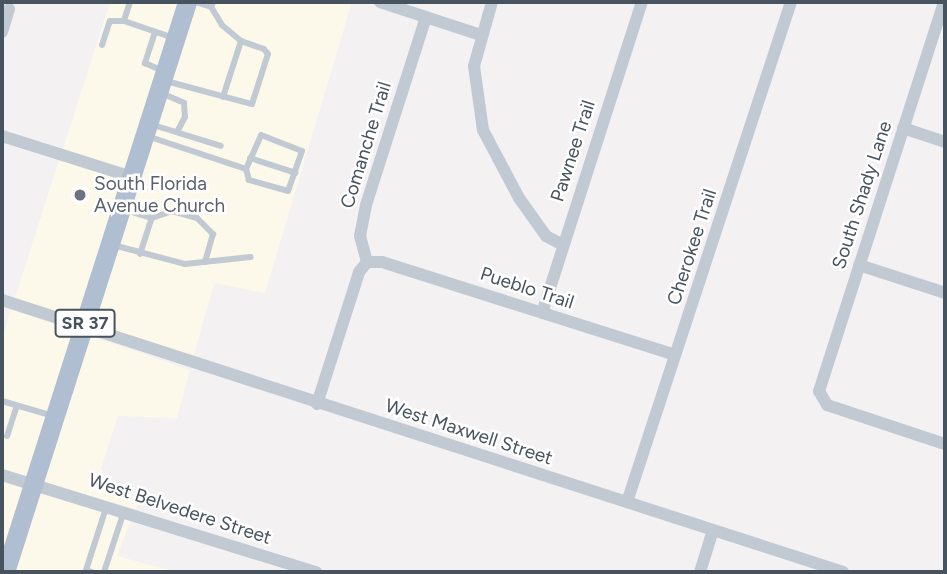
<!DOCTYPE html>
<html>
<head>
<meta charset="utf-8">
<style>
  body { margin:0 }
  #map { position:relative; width:947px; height:574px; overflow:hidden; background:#f3f1f1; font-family:Figtree,sans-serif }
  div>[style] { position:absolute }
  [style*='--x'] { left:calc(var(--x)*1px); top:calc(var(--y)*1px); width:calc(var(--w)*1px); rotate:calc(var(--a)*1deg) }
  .commercial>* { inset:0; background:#fdf9ea }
  .lane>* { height:6px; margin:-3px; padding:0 3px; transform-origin:3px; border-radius:3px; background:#c1cad3 }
  .street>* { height:12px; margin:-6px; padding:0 6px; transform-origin:6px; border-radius:6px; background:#c1cad3 }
  .primary>* { height:19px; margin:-9.5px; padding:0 9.5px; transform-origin:9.5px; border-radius:9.5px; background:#afbed1 }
  .dots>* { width:19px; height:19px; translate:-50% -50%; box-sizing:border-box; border:4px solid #fff; border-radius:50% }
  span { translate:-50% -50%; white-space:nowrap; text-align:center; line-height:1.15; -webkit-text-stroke:5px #fff; paint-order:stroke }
  .shield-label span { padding:2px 5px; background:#fff; border:2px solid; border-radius:5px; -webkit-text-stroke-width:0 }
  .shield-label { font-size:18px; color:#47535f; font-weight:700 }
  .street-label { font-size:19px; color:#47535f }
  .worship-label { font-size:19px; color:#5b616d }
  .left { translate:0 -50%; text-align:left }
  .frame { position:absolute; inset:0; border:4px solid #47535f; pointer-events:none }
</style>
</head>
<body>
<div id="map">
  <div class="commercial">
    <i style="clip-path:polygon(110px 2px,182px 2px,129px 169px,63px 149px)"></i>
    <i style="clip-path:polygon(193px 2px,352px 2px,265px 293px,214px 283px,193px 358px,90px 323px)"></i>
    <i style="clip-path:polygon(59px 160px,125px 181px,80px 319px,15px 298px)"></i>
    <i style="clip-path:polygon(11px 309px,76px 331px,29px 477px,2px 469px,2px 340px)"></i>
    <i style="clip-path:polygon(87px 335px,190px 370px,177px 418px,118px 416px,96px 484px,140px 499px,136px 509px,40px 481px)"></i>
    <i style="clip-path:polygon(2px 482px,25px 489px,2px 565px)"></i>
    <i style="clip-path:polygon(36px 492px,131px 520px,117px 556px,177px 572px,11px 572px)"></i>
  </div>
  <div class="lane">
    <i style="--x:130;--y:2;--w:20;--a:108"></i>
    <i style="--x:124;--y:21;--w:53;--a:18.8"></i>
    <i style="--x:195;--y:2;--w:17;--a:17"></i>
    <i style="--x:211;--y:7;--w:5;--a:-68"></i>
    <i style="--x:155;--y:32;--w:33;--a:108"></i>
    <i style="--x:145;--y:63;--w:17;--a:24"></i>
    <i style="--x:102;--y:45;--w:25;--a:-72"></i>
    <i style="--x:110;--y:21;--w:14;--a:0"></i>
    <i style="--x:166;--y:81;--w:89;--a:15"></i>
    <i style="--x:252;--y:104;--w:52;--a:-72.3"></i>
    <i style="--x:268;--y:54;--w:6;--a:-129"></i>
    <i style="--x:264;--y:49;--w:24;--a:-161"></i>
    <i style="--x:241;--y:41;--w:25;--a:-140"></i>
    <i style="--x:222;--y:25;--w:21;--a:-121"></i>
    <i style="--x:161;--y:93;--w:25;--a:23"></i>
    <i style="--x:184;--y:103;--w:14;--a:86"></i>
    <i style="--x:185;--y:117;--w:17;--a:118"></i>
    <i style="--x:223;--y:97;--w:59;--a:-72.2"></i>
    <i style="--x:150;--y:124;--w:74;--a:17.2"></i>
    <i style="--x:261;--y:135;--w:44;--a:21.3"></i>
    <i style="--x:302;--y:151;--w:42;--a:109.3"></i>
    <i style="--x:288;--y:191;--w:41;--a:-164.2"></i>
    <i style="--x:249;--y:180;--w:11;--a:-105"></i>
    <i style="--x:246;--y:169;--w:37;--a:-66"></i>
    <i style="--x:147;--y:136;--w:104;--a:18.4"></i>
    <i style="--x:250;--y:158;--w:48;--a:18.1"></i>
    <i style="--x:125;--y:210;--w:28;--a:17"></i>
    <i style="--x:152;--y:218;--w:21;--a:-19"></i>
    <i style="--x:172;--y:211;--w:26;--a:16"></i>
    <i style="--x:197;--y:218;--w:23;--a:45"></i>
    <i style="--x:213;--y:234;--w:29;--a:106"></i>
    <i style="--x:113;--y:245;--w:74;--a:14.8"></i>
    <i style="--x:185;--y:264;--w:66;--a:-6.1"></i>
    <i style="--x:140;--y:254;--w:38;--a:-72"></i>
    <i style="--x:2;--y:401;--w:53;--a:16.4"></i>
    <i style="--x:7;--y:436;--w:32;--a:-72"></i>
    <i style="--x:92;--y:572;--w:6;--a:-162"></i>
    <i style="--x:86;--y:570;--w:65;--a:-72.1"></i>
    <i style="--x:104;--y:572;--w:64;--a:-71.8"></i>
  </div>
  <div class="street">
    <i style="--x:380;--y:2;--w:106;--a:18.1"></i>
    <i style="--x:492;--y:2;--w:66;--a:105.7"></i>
    <i style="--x:474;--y:66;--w:65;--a:82"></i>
    <i style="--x:483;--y:130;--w:77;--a:62.1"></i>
    <i style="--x:519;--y:198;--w:47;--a:54.6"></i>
    <i style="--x:546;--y:236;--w:19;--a:28"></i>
    <i style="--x:944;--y:2;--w:409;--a:107.8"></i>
    <i style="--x:819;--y:391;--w:16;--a:60"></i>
    <i style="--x:827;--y:405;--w:124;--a:18.3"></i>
    <i style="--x:2;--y:32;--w:24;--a:-73"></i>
    <i style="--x:903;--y:128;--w:44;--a:18.4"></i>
    <i style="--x:2;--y:136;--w:136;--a:17.5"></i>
    <i style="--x:367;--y:262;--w:15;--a:0"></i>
    <i style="--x:382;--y:262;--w:307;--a:17.6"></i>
    <i style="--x:367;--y:262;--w:27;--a:-105"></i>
    <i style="--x:360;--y:236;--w:32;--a:-79"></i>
    <i style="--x:366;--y:205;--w:197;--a:-72.3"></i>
    <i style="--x:859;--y:265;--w:90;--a:18"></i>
    <i style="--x:2;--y:300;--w:884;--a:17.92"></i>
    <i style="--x:542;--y:313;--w:327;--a:-72.2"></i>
    <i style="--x:317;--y:404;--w:139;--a:-72.3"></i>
    <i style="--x:359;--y:272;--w:13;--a:-51"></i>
    <i style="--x:2;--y:475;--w:329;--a:17.2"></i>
    <i style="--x:627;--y:502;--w:526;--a:-71.84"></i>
    <i style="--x:700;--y:572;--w:44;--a:-72.8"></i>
  </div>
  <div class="primary">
    <i style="--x:5;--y:572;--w:598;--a:-72.29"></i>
  </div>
  <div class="dots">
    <i style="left:80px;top:195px;background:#6b7280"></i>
  </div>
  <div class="shield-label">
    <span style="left:85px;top:323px">SR 37</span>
  </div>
  <div class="street-label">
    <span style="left:366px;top:145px;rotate:-73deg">Comanche Trail</span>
    <span style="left:573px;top:151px;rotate:-72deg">Pawnee Trail</span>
    <span style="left:862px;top:195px;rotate:-72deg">South Shady Lane</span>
    <span style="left:692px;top:247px;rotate:-72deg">Cherokee Trail</span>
    <span style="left:527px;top:288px;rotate:18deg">Pueblo Trail</span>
    <span style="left:469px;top:432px;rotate:18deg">West Maxwell Street</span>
    <span style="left:180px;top:509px;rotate:18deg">West Belvedere Street</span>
  </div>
  <div class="worship-label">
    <span class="left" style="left:94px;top:195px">South Florida<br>Avenue Church</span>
  </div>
  <div class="frame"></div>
</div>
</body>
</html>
